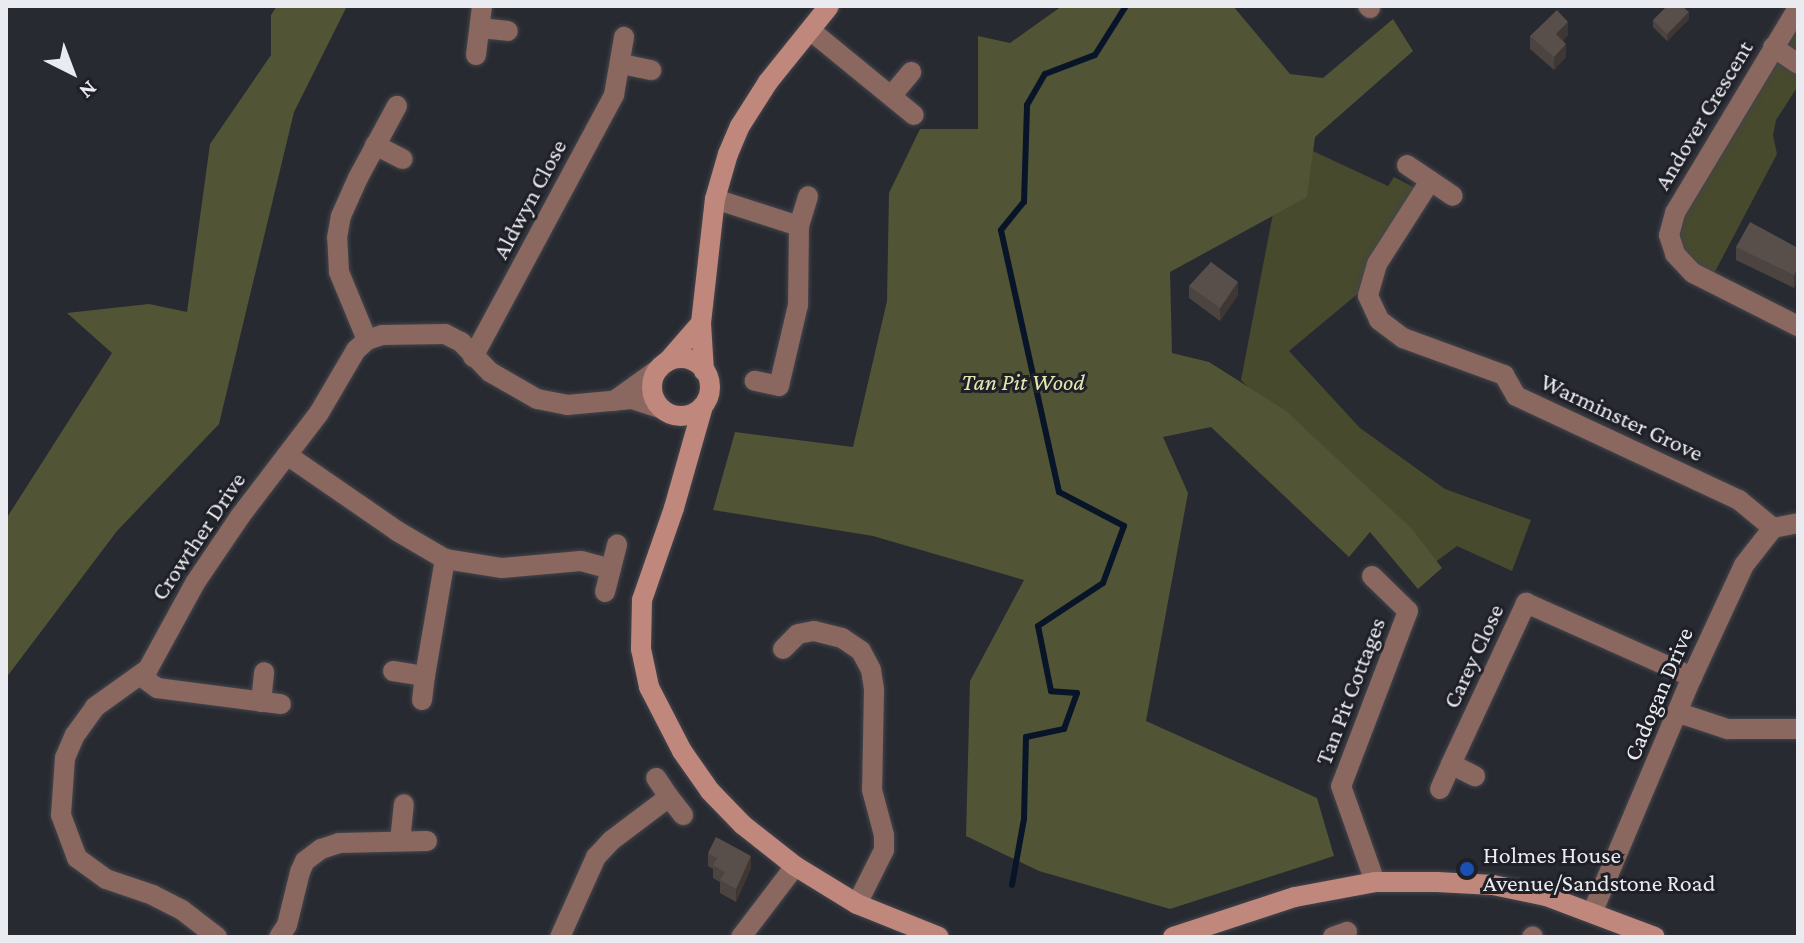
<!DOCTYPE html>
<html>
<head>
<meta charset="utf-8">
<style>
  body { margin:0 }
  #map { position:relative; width:1804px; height:943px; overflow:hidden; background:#282a31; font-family:"Crimson Pro",serif }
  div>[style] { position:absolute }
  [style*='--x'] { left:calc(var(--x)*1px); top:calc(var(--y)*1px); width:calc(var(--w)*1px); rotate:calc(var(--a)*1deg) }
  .green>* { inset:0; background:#484a2e }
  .forest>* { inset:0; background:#525436 }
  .stream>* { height:6px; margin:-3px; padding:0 3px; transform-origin:3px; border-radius:3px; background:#081529 }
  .roads { filter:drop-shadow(0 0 2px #43454c) drop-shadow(0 0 2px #43454c) }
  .street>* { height:20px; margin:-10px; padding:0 10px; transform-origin:10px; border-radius:10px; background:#8a675f }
  .secondary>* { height:20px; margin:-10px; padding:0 10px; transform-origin:10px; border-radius:10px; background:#c0887c }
  .secondary>.ring { margin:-10px; padding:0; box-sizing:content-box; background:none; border:20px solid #c0887c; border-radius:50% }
  .wall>* { inset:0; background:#4c4440 }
  .shaded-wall>* { inset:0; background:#3e3734 }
  .building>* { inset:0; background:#584f4b }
  .dots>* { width:22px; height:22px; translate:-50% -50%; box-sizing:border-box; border:4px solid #1f2027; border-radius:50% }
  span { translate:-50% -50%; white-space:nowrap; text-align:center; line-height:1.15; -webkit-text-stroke:6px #1f2027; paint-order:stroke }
  .street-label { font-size:24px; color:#eaebf0 }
  .park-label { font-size:24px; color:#e4e8ae; font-style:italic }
  .poi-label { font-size:24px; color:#eaebf0 }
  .left { translate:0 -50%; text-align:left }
  .frame { position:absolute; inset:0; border:8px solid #eaebf0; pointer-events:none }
  .north { position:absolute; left:32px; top:32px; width:80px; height:80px; -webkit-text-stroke:6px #1f2027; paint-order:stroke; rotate:138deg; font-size:22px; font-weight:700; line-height:32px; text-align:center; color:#eaebf0 }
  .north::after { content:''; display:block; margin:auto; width:28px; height:36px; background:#eaebf0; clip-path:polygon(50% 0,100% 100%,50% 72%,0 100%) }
</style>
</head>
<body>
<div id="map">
  <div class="green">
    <i style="clip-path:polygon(1798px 8px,1798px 86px,1776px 120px,1773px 135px,1777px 154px,1710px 281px,1682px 264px,1675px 213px)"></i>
    <i style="clip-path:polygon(1300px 145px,1388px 186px,1394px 177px,1417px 189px,1361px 291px,1289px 351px,1360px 428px,1445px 489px,1531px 520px,1512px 571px,1457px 546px,1426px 569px,1241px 380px,1279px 182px)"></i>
  </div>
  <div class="forest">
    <i style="clip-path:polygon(277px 6px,347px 6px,294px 112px,219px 424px,117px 531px,6px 678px,6px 519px,112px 353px,67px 313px,149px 304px,187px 312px,210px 144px,271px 55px,271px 15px)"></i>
    <i style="clip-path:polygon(1062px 6px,1233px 6px,1290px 74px,1323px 78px,1393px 19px,1413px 51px,1315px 137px,1307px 197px,1170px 272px,1172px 353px,1209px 362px,1286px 411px,1412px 529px,1442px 568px,1418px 589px,1370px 532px,1349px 557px,1211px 427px,1163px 437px,1188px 493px,1146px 721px,1317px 798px,1334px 856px,1170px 909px,1039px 871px,966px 836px,970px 681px,1024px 580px,873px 536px,713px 510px,735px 432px,853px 447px,887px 301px,889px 193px,920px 129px,978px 129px,978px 36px,1010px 43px)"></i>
  </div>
  <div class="stream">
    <i style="--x:1012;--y:885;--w:67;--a:-79.7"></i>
    <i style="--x:1024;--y:819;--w:82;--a:-88.6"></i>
    <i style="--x:1026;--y:737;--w:39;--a:-12"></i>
    <i style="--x:1064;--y:729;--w:38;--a:-70"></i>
    <i style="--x:1077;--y:693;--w:26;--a:-176"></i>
    <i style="--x:1051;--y:691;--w:66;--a:-101.3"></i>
    <i style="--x:1038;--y:626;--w:78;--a:-33.5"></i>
    <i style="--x:1103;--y:583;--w:61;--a:-69.8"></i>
    <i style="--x:1124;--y:526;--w:73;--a:-152.4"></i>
    <i style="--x:1059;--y:492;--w:268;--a:-102.5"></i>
    <i style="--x:1001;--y:230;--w:36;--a:-51"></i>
    <i style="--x:1024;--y:202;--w:97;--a:-88.2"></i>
    <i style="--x:1027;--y:105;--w:36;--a:-60"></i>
    <i style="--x:1045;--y:74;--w:53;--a:-20.8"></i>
    <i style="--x:1095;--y:55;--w:58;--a:-57.7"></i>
  </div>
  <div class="roads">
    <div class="street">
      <i style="--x:1368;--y:6;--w:3;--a:45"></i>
      <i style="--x:1798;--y:8;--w:239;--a:121"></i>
      <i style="--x:1675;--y:213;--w:23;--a:105"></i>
      <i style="--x:1669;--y:235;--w:20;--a:72"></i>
      <i style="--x:1675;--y:254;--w:26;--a:47"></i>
      <i style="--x:1693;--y:273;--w:118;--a:26.8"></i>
      <i style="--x:480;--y:28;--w:28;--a:6"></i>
      <i style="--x:810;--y:30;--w:134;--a:39.3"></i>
      <i style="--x:1773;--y:47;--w:30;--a:34"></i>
      <i style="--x:476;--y:55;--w:49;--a:-83"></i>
      <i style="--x:622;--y:64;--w:30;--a:12"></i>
      <i style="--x:892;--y:95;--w:30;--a:-50"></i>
      <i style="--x:375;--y:145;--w:31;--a:27"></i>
      <i style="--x:1407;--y:165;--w:55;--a:34"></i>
      <i style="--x:1430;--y:181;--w:98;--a:122.6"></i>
      <i style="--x:1377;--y:264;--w:33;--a:106"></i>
      <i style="--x:1368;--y:296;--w:26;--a:65"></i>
      <i style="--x:1379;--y:320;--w:30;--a:37"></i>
      <i style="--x:1403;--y:338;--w:108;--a:20.1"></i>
      <i style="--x:1504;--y:375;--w:24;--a:60"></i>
      <i style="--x:1516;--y:396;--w:246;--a:25"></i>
      <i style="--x:1739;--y:500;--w:44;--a:39.5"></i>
      <i style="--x:715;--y:199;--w:88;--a:17.8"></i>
      <i style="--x:799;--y:226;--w:79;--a:90.7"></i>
      <i style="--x:798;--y:305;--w:83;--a:103.2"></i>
      <i style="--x:779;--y:386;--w:25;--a:-168"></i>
      <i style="--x:799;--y:226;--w:31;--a:-73"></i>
      <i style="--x:367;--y:340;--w:74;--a:-112.4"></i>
      <i style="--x:339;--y:272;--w:34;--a:-93"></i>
      <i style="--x:337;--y:238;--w:22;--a:-80"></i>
      <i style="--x:341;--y:216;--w:42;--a:-65.9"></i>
      <i style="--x:358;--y:178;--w:82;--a:-61.6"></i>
      <i style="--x:473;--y:357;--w:298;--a:-61.7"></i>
      <i style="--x:614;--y:95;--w:59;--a:-80.2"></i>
      <i style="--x:614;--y:401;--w:57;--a:-35.7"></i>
      <i style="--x:287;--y:455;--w:134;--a:34.6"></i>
      <i style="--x:397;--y:531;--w:56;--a:30.3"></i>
      <i style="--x:445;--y:559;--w:58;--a:9"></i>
      <i style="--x:502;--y:568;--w:79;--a:-5.1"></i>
      <i style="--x:581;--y:561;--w:31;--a:15"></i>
      <i style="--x:1372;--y:576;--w:50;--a:44.2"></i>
      <i style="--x:1408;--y:611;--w:187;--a:110.9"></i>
      <i style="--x:1341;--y:786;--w:102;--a:70.5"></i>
      <i style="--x:605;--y:592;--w:49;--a:-75.7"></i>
      <i style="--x:783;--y:649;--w:21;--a:-45"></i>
      <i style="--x:798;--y:634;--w:16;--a:-11"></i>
      <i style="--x:814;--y:631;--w:29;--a:14"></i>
      <i style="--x:842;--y:638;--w:23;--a:34"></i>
      <i style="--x:861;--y:651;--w:21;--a:62"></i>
      <i style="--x:871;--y:670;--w:20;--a:81"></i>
      <i style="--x:874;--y:690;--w:100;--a:91.1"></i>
      <i style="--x:872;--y:790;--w:47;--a:75.1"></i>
      <i style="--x:884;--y:835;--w:15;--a:90"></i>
      <i style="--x:884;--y:850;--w:60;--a:116.6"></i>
      <i style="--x:393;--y:671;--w:32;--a:9"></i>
      <i style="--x:425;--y:676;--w:119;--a:-80.3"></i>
      <i style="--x:142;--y:677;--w:19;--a:36"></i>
      <i style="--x:157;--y:688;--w:125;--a:7.4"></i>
      <i style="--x:422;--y:700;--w:24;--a:-83"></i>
      <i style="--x:261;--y:702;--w:30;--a:-84"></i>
      <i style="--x:1679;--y:713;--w:51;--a:18.4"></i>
      <i style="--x:1727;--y:729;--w:71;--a:0"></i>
      <i style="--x:1451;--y:764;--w:178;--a:-65"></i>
      <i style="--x:1526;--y:603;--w:182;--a:24"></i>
      <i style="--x:1440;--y:789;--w:27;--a:-66"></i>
      <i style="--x:1451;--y:764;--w:27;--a:27"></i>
      <i style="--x:669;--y:797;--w:23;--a:52"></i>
      <i style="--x:400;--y:841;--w:37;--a:-84"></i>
      <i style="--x:1593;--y:911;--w:254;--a:-67.1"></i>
      <i style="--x:1692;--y:677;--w:123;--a:-65.1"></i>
      <i style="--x:1744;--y:565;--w:47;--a:-51.9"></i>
      <i style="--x:1773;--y:528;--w:25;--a:-11"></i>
      <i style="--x:217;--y:937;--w:44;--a:-142.4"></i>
      <i style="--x:182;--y:910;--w:33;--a:-153"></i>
      <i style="--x:153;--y:895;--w:50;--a:-161.2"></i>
      <i style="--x:106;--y:879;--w:36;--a:-144"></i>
      <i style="--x:77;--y:858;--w:46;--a:-110.4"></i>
      <i style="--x:61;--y:815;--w:57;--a:-86"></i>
      <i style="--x:65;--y:758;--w:25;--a:-67"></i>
      <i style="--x:75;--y:735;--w:34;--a:-54"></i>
      <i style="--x:95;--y:707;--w:65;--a:-35.6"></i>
      <i style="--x:148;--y:669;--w:98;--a:-61.3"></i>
      <i style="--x:195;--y:583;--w:82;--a:-55.9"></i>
      <i style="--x:241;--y:515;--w:128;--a:-52.6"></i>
      <i style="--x:319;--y:413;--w:73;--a:-59.6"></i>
      <i style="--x:356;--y:350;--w:15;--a:-42"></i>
      <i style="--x:367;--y:340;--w:16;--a:-18"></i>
      <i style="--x:382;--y:335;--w:63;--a:-0.9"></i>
      <i style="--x:445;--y:334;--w:18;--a:27"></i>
      <i style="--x:461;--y:342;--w:42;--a:46"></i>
      <i style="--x:490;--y:372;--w:54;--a:29.9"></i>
      <i style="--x:537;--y:399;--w:31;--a:11"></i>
      <i style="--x:567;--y:405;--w:65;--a:-5.3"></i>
      <i style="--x:632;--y:399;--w:29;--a:18"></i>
      <i style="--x:279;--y:937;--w:14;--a:-56"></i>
      <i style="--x:287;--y:925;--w:55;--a:-76.2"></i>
      <i style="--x:300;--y:872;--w:12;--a:-66"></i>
      <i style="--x:305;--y:861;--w:20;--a:-37"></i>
      <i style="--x:321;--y:849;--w:19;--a:-18"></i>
      <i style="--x:339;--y:843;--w:88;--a:-1.3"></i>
      <i style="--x:560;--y:937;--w:88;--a:-65.8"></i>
      <i style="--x:596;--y:857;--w:23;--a:-47"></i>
      <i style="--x:612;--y:840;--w:71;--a:-37"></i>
      <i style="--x:669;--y:797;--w:23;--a:-124"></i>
      <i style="--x:741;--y:937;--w:89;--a:-52.7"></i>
      <i style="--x:1333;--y:937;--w:15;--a:-20"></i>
      <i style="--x:1532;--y:937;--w:1;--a:-45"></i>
    </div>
    <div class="secondary">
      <i class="ring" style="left:652px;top:358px;width:38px;height:38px"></i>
      <i style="--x:667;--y:362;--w:52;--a:-48.9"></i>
      <i style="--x:704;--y:371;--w:48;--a:-93.6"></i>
      <i style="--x:701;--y:323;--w:125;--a:-83.6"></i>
      <i style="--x:715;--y:199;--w:47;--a:-73.9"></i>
      <i style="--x:728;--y:154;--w:30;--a:-67"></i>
      <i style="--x:740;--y:126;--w:52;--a:-57.5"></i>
      <i style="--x:768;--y:82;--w:97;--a:-51.2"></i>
      <i style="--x:703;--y:406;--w:106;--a:105.9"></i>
      <i style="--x:674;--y:508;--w:97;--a:109.2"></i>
      <i style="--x:642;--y:600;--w:49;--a:91.2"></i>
      <i style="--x:641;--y:649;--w:39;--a:78"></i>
      <i style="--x:649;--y:687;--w:72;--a:62.7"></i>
      <i style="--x:682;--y:751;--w:49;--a:55"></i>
      <i style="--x:710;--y:791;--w:47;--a:45.9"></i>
      <i style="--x:743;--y:825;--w:66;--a:38.3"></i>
      <i style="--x:795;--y:866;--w:73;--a:31.5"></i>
      <i style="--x:857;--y:904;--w:88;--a:21.9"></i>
      <i style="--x:1173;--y:937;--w:128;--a:-18.2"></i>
      <i style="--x:1295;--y:897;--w:81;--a:-10.6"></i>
      <i style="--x:1375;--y:882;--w:62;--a:0"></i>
      <i style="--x:1437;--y:882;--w:56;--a:3.1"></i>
      <i style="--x:1493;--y:885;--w:54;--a:11.7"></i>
      <i style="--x:1546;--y:896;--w:116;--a:20.6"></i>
    </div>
  </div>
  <div class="wall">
    <i style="clip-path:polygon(1689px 19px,1667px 41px,1653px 27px,1653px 20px)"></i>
    <i style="clip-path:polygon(1568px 35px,1563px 40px,1566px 57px,1554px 70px,1530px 49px,1530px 36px)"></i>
    <i style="clip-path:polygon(1736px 247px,1798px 248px,1798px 279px,1794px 288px,1736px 260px)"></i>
    <i style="clip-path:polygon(1189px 286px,1238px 295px,1220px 321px,1189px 298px)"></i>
    <i style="clip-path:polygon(708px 853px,751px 868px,736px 902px,720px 893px,720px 882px,713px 878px,713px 869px,708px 866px)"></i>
  </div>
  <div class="shaded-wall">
    <i style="clip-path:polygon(1689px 12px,1689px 19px,1667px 41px,1667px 34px)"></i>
    <i style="clip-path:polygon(1568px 22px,1568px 35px,1556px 47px,1556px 34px)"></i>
    <i style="clip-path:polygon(1566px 44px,1566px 57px,1554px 70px,1554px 57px)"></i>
    <i style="clip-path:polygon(1798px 266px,1798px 279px,1794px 288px,1794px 275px)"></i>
    <i style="clip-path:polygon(1238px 282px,1238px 295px,1220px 321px,1220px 308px)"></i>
    <i style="clip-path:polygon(751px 856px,751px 868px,736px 902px,736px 889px)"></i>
  </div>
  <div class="building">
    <i style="clip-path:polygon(1667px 6px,1682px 6px,1689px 12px,1667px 34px,1653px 20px)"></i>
    <i style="clip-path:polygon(1557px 10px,1568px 22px,1556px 34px,1566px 44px,1554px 57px,1530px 36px)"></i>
    <i style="clip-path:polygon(1750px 222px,1798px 248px,1798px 266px,1794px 275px,1736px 247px)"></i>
    <i style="clip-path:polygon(1211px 262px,1238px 282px,1220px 308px,1189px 286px)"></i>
    <i style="clip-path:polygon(716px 837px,751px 856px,736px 889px,720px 880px,725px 872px,713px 865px,717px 858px,708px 853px)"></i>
  </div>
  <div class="dots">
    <i style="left:1467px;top:869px;background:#1a4fb4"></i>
  </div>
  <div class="street-label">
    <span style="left:1703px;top:115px;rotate:-59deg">Andover Crescent</span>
    <span style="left:529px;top:199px;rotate:-62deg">Aldwyn Close</span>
    <span style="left:1622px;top:417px;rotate:25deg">Warminster Grove</span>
    <span style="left:198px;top:536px;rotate:-56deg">Crowther Drive</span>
    <span style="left:1473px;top:656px;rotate:-65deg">Carey Close</span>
    <span style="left:1350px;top:691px;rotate:-69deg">Tan Pit Cottages</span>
    <span style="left:1658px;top:694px;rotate:-67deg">Cadogan Drive</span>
  </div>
  <div class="park-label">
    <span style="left:1023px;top:382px">Tan Pit Wood</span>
  </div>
  <div class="poi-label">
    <span class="left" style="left:1483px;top:869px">Holmes House<br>Avenue/Sandstone Road</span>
  </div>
  <div class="frame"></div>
  <div class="north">N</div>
</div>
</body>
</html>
